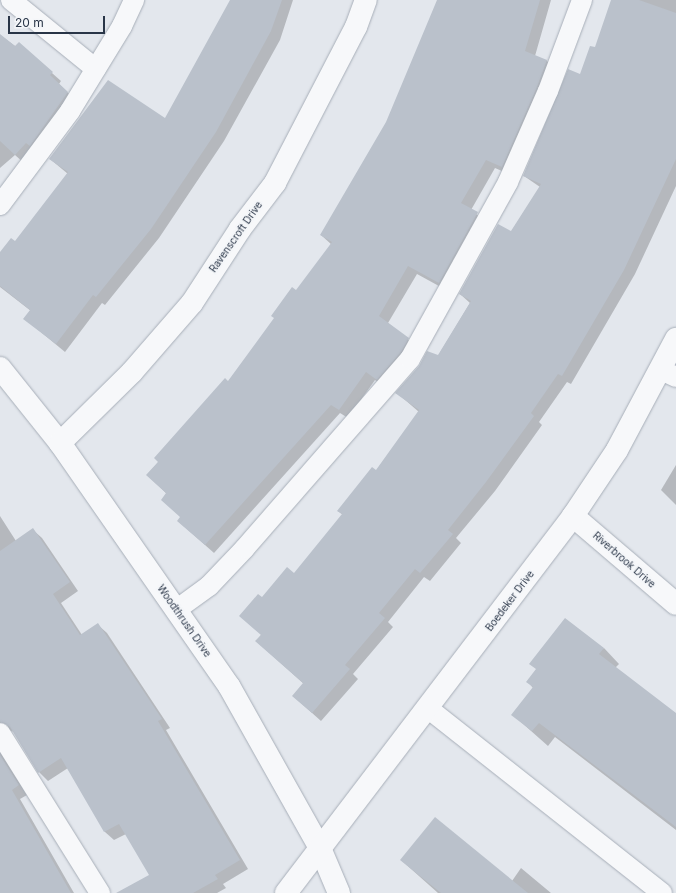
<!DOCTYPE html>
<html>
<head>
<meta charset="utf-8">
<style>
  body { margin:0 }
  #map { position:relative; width:676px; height:893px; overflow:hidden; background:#e3e7ed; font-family:Inter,sans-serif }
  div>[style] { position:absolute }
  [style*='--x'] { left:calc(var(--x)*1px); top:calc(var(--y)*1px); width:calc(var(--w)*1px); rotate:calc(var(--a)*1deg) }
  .shadow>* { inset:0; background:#0003 }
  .building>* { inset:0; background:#bac1cb }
  .roads { filter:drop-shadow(0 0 1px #a7aeb8) drop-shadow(0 0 1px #a7aeb8) }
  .service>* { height:20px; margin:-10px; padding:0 10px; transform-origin:10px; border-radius:10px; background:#f7f8fa }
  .minor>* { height:22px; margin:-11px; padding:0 11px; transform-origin:11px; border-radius:11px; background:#f7f8fa }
  .tertiary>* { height:22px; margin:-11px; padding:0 11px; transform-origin:11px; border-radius:11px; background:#f7f8fa }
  span { translate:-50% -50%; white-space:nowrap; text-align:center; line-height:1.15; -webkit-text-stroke:4px #f4f6f9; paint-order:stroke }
  .street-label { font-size:10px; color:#293547 }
  .scale { position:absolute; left:8px; top:16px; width:97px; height:18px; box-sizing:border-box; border:2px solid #293547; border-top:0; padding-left:5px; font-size:12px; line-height:14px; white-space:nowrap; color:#293547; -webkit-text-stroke:3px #f4f6f9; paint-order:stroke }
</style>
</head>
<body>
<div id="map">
  <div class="shadow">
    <i style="clip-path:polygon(231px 0,293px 0,280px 40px,224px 141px,159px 238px,105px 305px,102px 303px,65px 352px,25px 319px,31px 311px,0 287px,0 254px,15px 243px,68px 174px,50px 159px,165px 120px)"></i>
    <i style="clip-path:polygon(438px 0,551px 0,535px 56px,547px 61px,555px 70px,511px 175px,495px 168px,471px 210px,486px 222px,448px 291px,417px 274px,388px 323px,417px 347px,386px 388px,375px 380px,348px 418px,340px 413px,214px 553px,178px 521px,181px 518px,167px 494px,147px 475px,228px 382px,332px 245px,321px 235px,387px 122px)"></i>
    <i style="clip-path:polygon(612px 0,676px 0,676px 186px,635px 274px,571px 384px,567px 382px,539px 422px,542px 425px,495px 491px,456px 538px,461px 543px,430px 581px,424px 577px,388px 622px,393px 627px,353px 674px,358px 679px,321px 721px,293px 696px,304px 684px,256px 641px,261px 635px,262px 598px,294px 575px,343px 515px,338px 511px,376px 471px,419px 412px,397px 393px,438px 356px,470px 303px,460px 294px,511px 232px,540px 187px,524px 176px,596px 49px)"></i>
    <i style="clip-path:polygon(0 35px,52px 73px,61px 81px,59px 84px,76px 101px,24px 163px,15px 155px,0 168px)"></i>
    <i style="clip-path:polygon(676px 465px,676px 505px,661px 490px)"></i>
    <i style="clip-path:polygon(0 516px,16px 541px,33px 530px,42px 538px,78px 591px,61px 603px,82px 635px,98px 625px,107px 633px,170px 728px,166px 730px,248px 869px,223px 884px,226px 888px,217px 893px,144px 893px,150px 875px,126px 834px,114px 840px,105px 832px,68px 768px,48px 781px,39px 772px,14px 732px,9px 730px,0 735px)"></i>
    <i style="clip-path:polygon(604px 648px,619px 664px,615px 668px,676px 714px,676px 830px,555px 737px,548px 746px,513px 715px,533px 688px,528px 682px)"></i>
    <i style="clip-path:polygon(0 751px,27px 795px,20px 799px,74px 893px,0 893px)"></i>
    <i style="clip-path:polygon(401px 860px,512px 881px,521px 868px,551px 893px,438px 893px)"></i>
  </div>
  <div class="building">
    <i style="clip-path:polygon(230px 0,282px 0,271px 31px,216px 132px,151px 229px,96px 297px,93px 295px,56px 344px,23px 319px,30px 310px,0 286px,0 252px,11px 238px,15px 241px,68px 172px,49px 159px,108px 80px,165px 118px)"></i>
    <i style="clip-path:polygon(437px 0,540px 0,525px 51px,547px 60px,537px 87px,502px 167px,486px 160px,461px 203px,478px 212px,439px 283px,408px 266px,379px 316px,409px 338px,401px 352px,377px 380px,366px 372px,339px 410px,331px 405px,205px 545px,177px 521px,180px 517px,161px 500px,166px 493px,146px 475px,158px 462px,154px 458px,225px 378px,228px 381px,274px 318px,271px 316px,292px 287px,296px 290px,332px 242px,320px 235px,386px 122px)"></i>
    <i style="clip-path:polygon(611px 0,639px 0,676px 13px,676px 159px,624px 270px,562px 376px,558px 374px,531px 413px,534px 416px,486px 482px,448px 530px,453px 534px,420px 573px,415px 569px,379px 613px,385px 618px,345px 665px,350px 669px,312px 713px,292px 696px,303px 683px,255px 641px,261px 635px,239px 616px,258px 594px,262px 597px,287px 567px,294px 573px,342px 514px,337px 511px,372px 467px,376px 470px,419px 410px,395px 393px,419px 366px,427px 351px,438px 355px,471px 301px,459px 294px,498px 224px,511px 231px,541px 184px,523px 176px,568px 69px,580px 74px,590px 46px,595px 47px)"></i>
    <i style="clip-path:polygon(0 34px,15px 46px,19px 42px,53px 72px,50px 75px,68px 92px,30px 146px,26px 143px,15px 155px,0 141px)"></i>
    <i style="clip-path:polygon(33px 528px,70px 582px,53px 594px,80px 635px,98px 623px,162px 719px,158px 721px,240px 860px,215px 875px,218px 879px,193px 893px,116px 893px,149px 875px,119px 824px,104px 832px,61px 758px,38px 773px,10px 727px,0 722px,0 551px)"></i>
    <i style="clip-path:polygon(565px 618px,604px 648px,599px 654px,676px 713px,676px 827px,539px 723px,532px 731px,511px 715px,533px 687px,526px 682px,536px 669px,529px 664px)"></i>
    <i style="clip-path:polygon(0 755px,19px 785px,12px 790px,71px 893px,0 893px)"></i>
    <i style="clip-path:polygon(435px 817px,528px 893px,441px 893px,400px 860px)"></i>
  </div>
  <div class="roads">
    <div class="service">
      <i style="--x:11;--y:0;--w:109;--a:39.1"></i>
      <i style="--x:0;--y:205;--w:117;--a:-53.3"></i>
      <i style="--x:70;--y:111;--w:100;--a:-58.5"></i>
      <i style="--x:122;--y:26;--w:29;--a:-65"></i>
      <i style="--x:661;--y:370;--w:17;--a:25"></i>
      <i style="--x:176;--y:610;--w:41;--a:-36"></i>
      <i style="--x:209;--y:586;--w:52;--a:-46.5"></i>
      <i style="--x:245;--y:548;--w:251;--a:-48.9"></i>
      <i style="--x:410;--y:359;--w:202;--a:-61"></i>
      <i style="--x:508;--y:182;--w:99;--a:-66.3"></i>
      <i style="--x:548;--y:91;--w:97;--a:-69.5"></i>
      <i style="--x:429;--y:709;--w:297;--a:38.3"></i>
      <i style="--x:0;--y:733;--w:189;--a:58"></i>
    </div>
    <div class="minor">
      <i style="--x:0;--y:368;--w:96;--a:51.3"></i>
      <i style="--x:60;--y:443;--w:296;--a:55.2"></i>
      <i style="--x:229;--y:686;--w:186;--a:60.7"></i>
      <i style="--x:320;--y:848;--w:49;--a:67.1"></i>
      <i style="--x:60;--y:443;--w:101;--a:-44.6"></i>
      <i style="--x:132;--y:372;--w:91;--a:-49"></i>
      <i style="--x:192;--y:303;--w:88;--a:-57"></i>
      <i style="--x:240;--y:229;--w:58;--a:-52.7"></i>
      <i style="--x:275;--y:183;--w:176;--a:-62.6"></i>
      <i style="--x:356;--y:27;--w:29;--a:-70"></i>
      <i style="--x:573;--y:516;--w:135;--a:40.5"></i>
    </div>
    <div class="tertiary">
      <i style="--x:286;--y:893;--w:474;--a:-52.7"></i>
      <i style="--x:573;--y:516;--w:79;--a:-56.3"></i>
      <i style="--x:617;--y:450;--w:126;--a:-62"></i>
    </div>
  </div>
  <div class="street-label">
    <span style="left:236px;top:237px;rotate:-55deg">Ravenscroft Drive</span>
    <span style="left:624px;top:560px;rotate:41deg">Riverbrook Drive</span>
    <span style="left:510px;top:601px;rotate:-53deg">Boedeker Drive</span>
    <span style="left:184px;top:621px;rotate:55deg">Woodthrush Drive</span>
  </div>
  <div class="scale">20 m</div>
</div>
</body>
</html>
